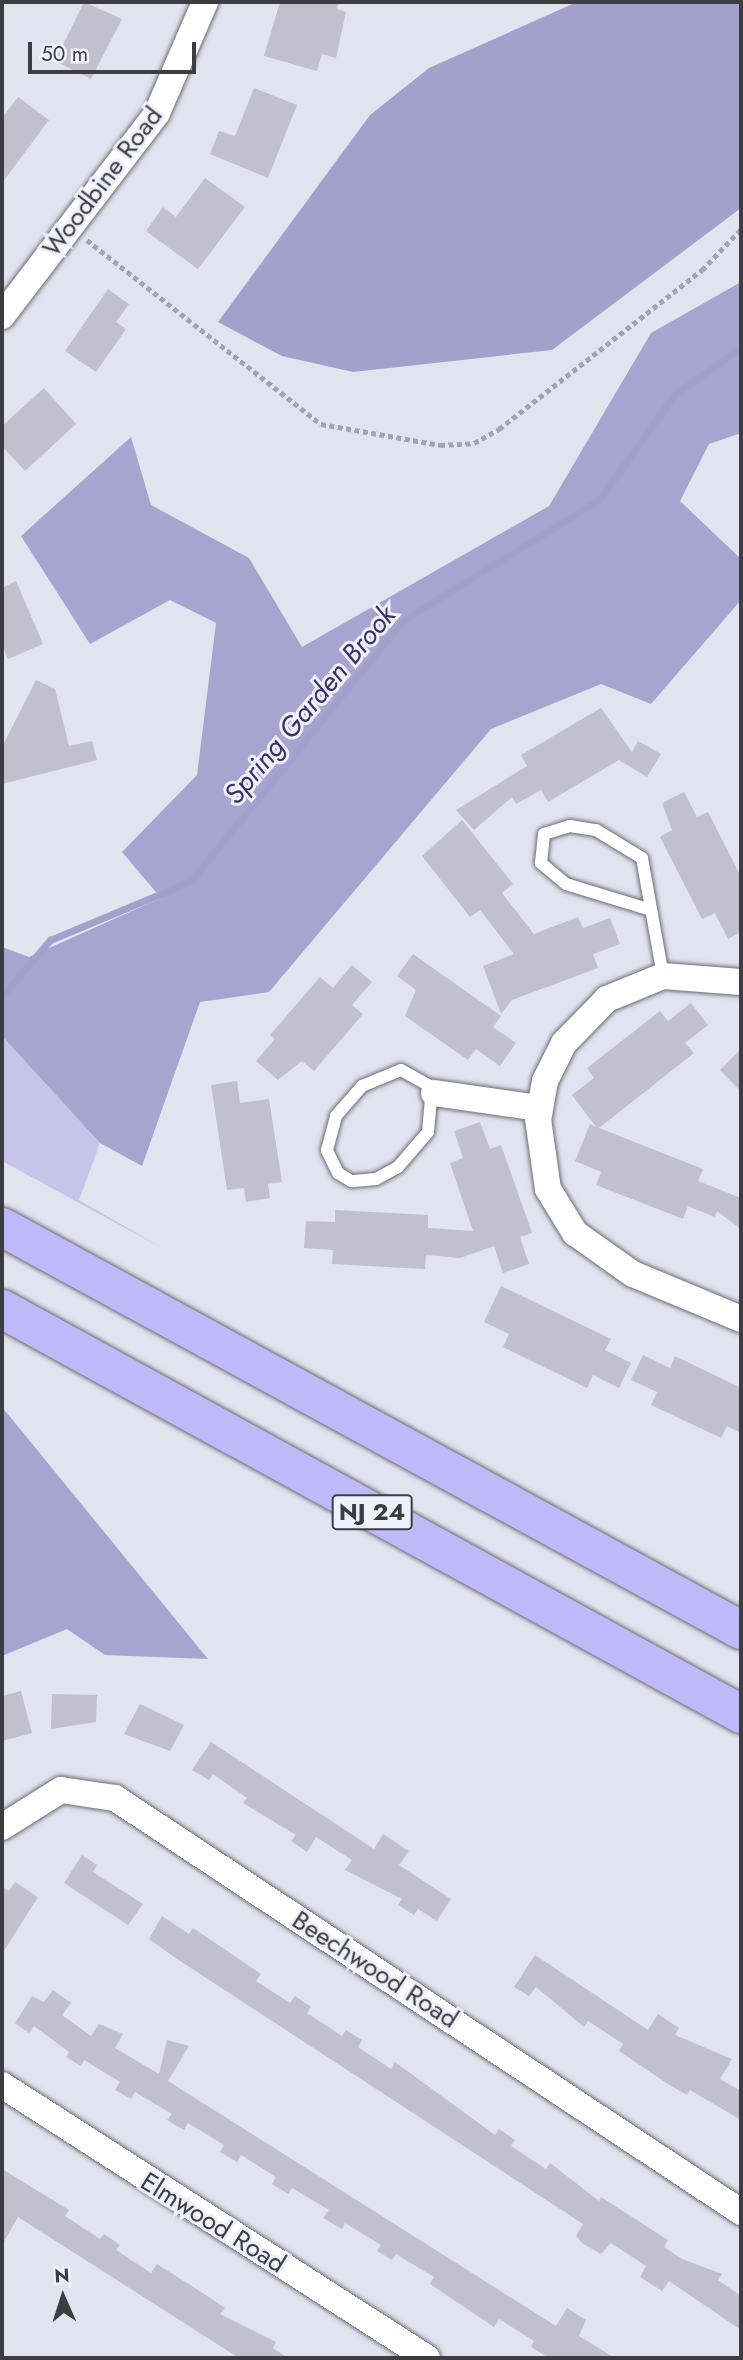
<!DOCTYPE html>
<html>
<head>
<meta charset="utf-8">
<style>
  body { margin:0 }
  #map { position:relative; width:743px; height:2360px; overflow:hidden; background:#e3e2ef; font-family:Jost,sans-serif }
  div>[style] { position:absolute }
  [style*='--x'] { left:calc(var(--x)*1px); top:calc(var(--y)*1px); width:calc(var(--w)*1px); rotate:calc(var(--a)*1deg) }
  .green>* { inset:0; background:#c6c4e8 }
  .forest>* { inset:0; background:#a7a4d0 }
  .water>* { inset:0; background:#a3a1cc }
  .stream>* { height:7px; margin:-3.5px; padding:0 3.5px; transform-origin:3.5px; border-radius:3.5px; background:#a3a1cc }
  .building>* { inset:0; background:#c1c0cc }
  .path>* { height:4.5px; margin-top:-2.25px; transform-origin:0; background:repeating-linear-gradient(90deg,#a4a4ae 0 5px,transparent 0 8.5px) }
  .roads { filter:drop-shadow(0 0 2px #6c6b76) drop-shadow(0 0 2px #6c6b76) }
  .service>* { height:12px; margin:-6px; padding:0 6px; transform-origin:6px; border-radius:6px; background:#fff }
  .minor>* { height:26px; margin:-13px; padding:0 13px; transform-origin:13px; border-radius:13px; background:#fff }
  .motorway>* { height:38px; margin:-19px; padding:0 19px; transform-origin:19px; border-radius:19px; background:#bebaf9 }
  span { translate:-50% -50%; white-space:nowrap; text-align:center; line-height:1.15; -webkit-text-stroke:6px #f0effc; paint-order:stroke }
  .shield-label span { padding:2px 5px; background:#f0effc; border:2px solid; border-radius:5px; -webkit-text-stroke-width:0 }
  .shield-label { font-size:24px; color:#3c3c41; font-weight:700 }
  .street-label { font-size:26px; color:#3c3c41 }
  .water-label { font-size:28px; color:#3a3168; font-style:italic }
  .frame { position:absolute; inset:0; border:4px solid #3c3c41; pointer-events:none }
  .north { position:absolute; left:28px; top:2262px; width:70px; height:70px; -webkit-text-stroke:5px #f0effc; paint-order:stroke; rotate:357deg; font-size:19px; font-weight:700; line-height:28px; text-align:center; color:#3c3c41 }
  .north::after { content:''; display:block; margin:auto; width:24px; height:32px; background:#3c3c41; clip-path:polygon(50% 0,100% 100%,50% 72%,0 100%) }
  .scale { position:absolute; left:28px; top:42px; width:168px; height:32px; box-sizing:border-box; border:4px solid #3c3c41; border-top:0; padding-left:9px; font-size:21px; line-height:24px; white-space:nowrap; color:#3c3c41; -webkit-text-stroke:5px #f0effc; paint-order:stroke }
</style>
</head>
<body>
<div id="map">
  <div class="green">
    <i style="clip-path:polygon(2px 1036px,100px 1143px,79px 1200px,162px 1248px,2px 1161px)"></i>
  </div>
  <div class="forest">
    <i style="clip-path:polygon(741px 282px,741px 433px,709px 444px,680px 501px,741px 559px,741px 600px,651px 704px,601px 684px,491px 729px,269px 992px,200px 1002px,142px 1166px,100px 1143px,2px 1036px,2px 947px,29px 957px,161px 898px,122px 852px,197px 775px,216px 623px,170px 600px,90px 644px,21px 536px,131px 437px,151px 505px,249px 558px,302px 647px,549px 506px,651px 333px)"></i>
    <i style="clip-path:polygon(2px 1407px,208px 1659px,105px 1655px,67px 1629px,2px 1656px)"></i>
  </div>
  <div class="water">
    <i style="clip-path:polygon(577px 2px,741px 2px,741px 208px,552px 350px,353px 372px,282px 356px,218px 322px,370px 115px,429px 68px)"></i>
  </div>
  <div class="stream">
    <i style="--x:2;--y:996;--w:74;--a:-49.4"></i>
    <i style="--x:50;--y:940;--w:153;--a:-22.7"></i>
    <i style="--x:191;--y:881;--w:335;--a:-50.9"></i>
    <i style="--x:402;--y:621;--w:231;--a:-31.6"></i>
    <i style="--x:599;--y:500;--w:130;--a:-54.4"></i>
    <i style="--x:675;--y:394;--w:80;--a:-34.9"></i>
  </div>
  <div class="building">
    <i style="clip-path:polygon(84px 2px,122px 19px,91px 79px,55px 61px)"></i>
    <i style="clip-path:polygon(280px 2px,339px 2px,337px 9px,346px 12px,336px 58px,322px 54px,317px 71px,264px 56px)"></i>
    <i style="clip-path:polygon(254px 88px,297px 105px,268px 178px,210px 154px,219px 131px,235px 136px)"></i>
    <i style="clip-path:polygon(18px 97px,49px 120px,2px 183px,2px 118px)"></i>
    <i style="clip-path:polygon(205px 178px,245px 207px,198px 269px,146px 231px,163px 207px,176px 217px)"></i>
    <i style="clip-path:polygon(108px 289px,129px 304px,116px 322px,126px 329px,96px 372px,65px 351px)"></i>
    <i style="clip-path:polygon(44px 388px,76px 424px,25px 471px,2px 446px,2px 426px)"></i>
    <i style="clip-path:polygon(16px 581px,43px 644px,8px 659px,2px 645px,2px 588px)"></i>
    <i style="clip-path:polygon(36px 680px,55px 689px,69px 746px,92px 741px,97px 760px,2px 784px,2px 747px)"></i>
    <i style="clip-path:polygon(601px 708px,632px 752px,638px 741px,661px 754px,647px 777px,619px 760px,548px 802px,541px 790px,516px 804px,512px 797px,474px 830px,456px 810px,527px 766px,521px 755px)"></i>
    <i style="clip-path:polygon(684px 792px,697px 817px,708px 812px,741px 877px,741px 932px,728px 939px,715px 913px,702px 919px,660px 837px,672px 830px,662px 803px)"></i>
    <i style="clip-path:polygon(462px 820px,513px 884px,502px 893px,534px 934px,578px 917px,583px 928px,610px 918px,620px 944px,593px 954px,598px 968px,512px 1000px,501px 1014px,483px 966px,514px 954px,480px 910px,470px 917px,422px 856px)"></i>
    <i style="clip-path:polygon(413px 954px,501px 1016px,493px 1027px,516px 1043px,500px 1066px,476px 1049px,468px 1060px,405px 1016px,416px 990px,397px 976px)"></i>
    <i style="clip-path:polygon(352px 965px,372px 982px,352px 1005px,363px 1014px,314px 1071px,302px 1061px,278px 1080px,256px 1061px,275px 1039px,270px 1035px,320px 977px,333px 988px)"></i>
    <i style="clip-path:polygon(691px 1003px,708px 1025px,685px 1043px,694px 1053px,599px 1128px,703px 1169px,698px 1181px,741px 1198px,741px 1229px,717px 1211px,715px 1217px,688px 1206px,683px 1219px,596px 1185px,601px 1172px,575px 1161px,590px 1124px,596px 1127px,572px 1095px,594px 1078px,587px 1068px,660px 1011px,668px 1021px)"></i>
    <i style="clip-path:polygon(741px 1049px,741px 1092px,720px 1070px)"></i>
    <i style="clip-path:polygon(237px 1081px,240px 1103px,269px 1099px,282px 1182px,268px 1184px,270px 1198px,246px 1202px,244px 1188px,227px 1190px,211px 1085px)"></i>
    <i style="clip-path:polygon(480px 1122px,490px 1149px,501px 1145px,532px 1233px,520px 1237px,529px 1264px,503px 1273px,494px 1246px,460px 1258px,426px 1255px,425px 1269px,332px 1264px,333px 1250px,304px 1248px,306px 1221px,335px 1222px,335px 1210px,428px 1215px,428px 1228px,473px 1231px,450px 1163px,463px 1158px,454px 1131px)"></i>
    <i style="clip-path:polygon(501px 1286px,611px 1339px,605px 1350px,631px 1363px,619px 1388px,593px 1375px,587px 1388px,503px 1347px,509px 1334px,484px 1322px)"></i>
    <i style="clip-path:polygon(643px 1355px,670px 1368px,675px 1356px,741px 1388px,741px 1433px,727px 1426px,721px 1438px,651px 1405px,657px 1392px,631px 1380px)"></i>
    <i style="clip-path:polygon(21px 1691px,32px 1733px,2px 1741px,2px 1696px)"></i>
    <i style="clip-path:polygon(52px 1694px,97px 1695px,96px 1722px,51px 1729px)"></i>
    <i style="clip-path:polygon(140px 1704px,184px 1725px,170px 1751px,124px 1734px)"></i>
    <i style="clip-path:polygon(211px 1742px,374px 1849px,383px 1834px,409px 1851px,399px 1865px,451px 1899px,437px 1921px,418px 1909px,414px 1915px,398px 1905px,402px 1899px,345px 1870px,352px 1860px,316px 1837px,307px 1852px,291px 1841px,296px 1835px,243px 1803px,247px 1798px,213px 1774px,209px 1780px,192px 1770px)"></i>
    <i style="clip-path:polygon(82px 1855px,97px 1865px,93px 1872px,143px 1904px,128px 1925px,64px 1883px)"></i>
    <i style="clip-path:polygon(15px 1882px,38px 1897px,2px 1954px,2px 1887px,9px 1891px)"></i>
    <i style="clip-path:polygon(162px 1916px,189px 1934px,193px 1928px,261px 1974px,256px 1981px,290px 2003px,295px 1996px,311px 2007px,307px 2013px,342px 2036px,346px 2030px,362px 2040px,358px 2047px,391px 2069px,395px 2062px,495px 2135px,499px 2129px,515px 2140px,511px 2146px,546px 2169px,550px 2163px,599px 2201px,601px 2197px,668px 2240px,664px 2247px,682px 2259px,722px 2274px,718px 2280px,741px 2296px,741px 2330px,669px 2281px,662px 2291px,640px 2277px,646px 2266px,611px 2243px,601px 2254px,582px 2243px,576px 2236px,583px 2224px,174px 1957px,149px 1939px)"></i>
    <i style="clip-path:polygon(535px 1955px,648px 2030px,658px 2014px,679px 2028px,675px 2035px,732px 2059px,720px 2079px,741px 2091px,741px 2120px,690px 2090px,687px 2095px,671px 2086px,619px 2051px,623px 2044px,588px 2021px,584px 2027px,536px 1987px,529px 1996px,514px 1987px)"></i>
    <i style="clip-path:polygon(53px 1990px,71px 2003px,62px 2015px,91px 2036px,99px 2024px,123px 2034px,115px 2048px,159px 2074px,167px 2040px,189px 2046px,168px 2081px,556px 2326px,567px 2308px,586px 2320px,579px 2336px,615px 2358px,549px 2358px,531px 2347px,534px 2341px,499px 2319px,494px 2327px,430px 2284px,434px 2277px,396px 2254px,392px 2260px,377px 2251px,381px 2245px,345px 2223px,342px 2229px,323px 2218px,329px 2210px,292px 2188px,288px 2194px,272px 2184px,276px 2177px,241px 2155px,237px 2162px,220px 2152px,224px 2145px,188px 2123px,184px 2130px,167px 2120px,172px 2114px,135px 2092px,131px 2099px,115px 2090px,120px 2082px,84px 2060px,81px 2066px,66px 2057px,69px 2052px,34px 2026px,29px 2033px,15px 2023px,32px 1996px,44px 2002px)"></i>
    <i style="clip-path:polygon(2px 2169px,69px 2210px,65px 2216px,100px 2239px,104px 2234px,120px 2245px,116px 2250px,151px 2273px,157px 2264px,209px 2297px,225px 2308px,220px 2314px,276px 2342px,273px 2348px,288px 2358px,239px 2358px,18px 2217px,2px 2245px)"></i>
  </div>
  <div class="path">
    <i style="--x:87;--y:240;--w:298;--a:38.2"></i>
    <i style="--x:321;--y:424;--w:121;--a:10"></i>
    <i style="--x:440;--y:445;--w:34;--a:-3"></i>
    <i style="--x:474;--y:443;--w:29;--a:-29"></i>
    <i style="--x:499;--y:429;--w:258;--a:-38.1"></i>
    <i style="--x:702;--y:270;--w:57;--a:-46.4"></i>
  </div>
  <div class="roads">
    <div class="service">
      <i style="--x:651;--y:910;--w:89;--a:-163"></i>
      <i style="--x:566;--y:884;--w:33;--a:-140"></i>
      <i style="--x:541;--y:863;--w:29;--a:-84"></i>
      <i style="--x:544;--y:834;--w:27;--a:-17"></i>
      <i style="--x:570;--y:826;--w:26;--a:9"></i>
      <i style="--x:596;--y:830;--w:54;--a:31.3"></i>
      <i style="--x:642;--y:858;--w:120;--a:79.9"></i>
      <i style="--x:401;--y:1070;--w:35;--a:29"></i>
      <i style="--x:432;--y:1087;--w:45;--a:95.1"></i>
      <i style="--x:428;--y:1132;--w:46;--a:130.6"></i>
      <i style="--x:398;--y:1167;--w:25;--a:151"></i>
      <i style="--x:376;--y:1179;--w:25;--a:175"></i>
      <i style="--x:351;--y:1181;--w:15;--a:-148"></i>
      <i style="--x:338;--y:1173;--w:25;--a:-116"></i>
      <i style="--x:327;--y:1150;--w:35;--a:-75"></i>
      <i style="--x:336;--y:1116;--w:40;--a:-49"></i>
      <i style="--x:362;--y:1086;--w:42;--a:-22.3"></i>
    </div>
    <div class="minor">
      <i style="--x:2;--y:316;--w:255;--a:-52.6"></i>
      <i style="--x:157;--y:113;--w:121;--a:-66.6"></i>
      <i style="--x:741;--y:982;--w:78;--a:-175.6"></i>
      <i style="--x:663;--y:976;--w:61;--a:157.7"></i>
      <i style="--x:607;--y:999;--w:62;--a:134.3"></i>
      <i style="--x:564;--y:1043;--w:42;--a:116.6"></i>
      <i style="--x:545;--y:1081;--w:39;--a:100"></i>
      <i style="--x:538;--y:1119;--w:71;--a:81.9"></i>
      <i style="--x:548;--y:1189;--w:52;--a:58.5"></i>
      <i style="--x:575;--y:1233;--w:71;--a:35.3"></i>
      <i style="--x:633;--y:1274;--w:117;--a:22.6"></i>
      <i style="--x:434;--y:1093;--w:106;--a:8.1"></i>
      <i style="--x:2;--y:1827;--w:70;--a:-32.1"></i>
      <i style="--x:61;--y:1790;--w:55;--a:8.4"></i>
      <i style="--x:115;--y:1798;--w:751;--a:33.48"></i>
      <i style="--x:2;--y:2085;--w:505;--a:32.71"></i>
    </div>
    <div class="motorway">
      <i style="--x:2;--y:1227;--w:842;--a:28.61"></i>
      <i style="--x:2;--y:1309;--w:843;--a:28.72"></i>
    </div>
  </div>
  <div class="shield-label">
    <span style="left:372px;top:1512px">NJ 24</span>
  </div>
  <div class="street-label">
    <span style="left:103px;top:182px;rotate:-53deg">Woodbine Road</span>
    <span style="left:375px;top:1970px;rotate:33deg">Beechwood Road</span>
    <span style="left:213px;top:2223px;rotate:32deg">Elmwood Road</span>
  </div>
  <div class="water-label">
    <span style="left:310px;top:705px;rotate:-50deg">Spring Garden Brook</span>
  </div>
  <div class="frame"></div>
  <div class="north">N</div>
  <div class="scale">50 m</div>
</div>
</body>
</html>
